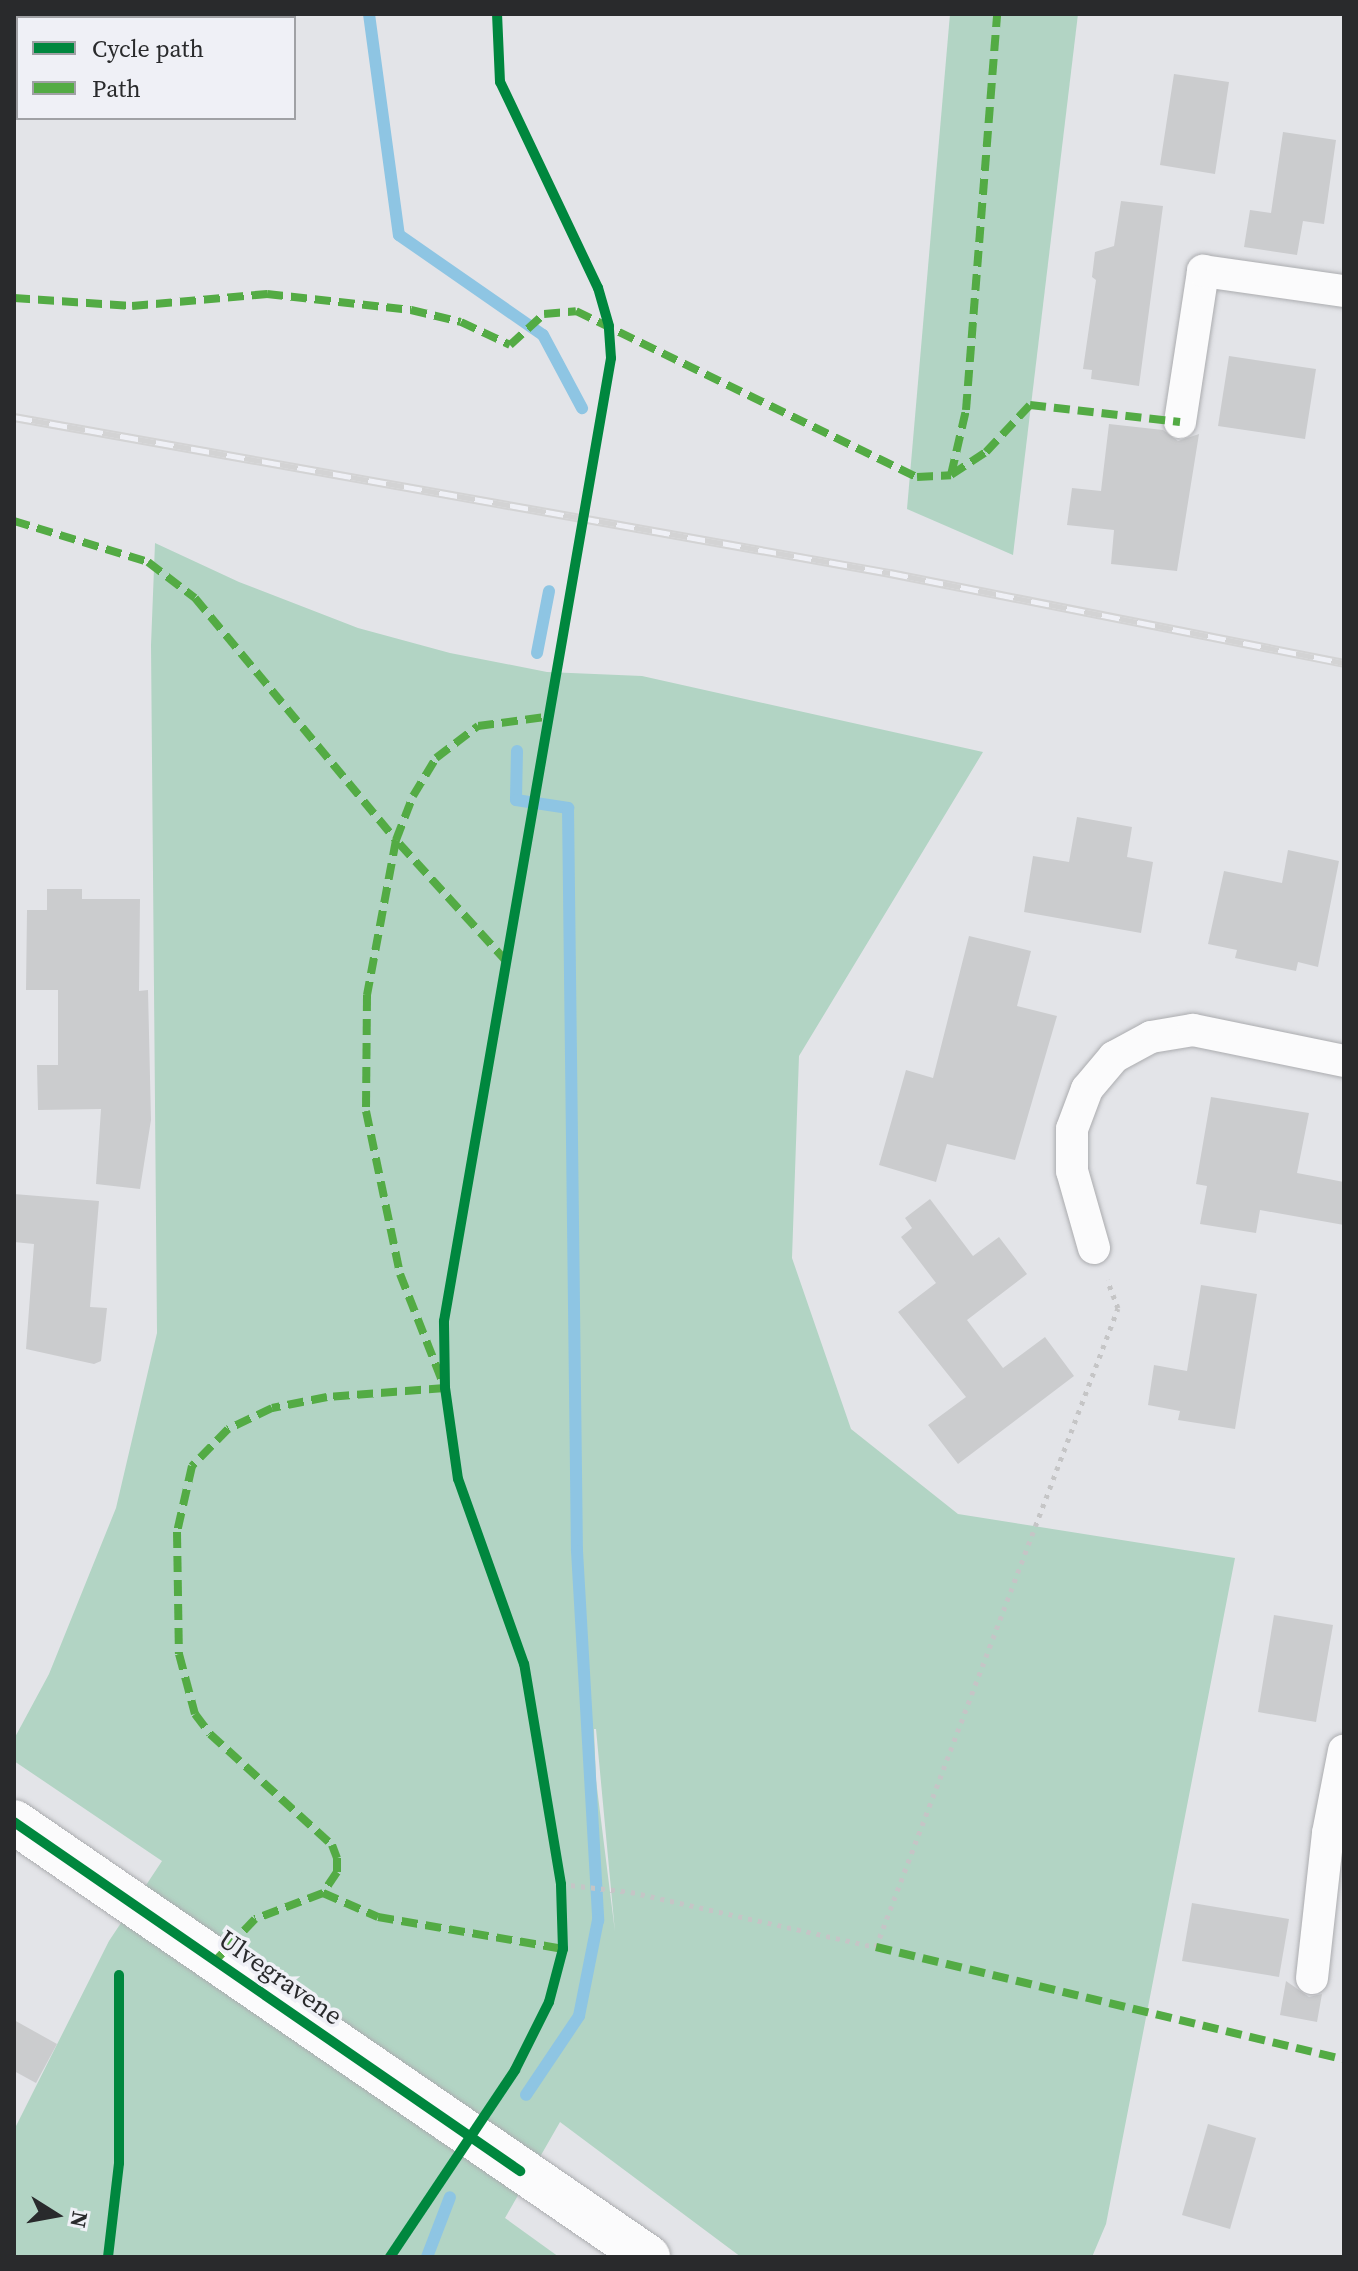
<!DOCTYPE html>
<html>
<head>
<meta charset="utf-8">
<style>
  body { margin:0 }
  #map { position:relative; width:1358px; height:2271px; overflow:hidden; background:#e3e4e8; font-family:"Source Serif 4",serif }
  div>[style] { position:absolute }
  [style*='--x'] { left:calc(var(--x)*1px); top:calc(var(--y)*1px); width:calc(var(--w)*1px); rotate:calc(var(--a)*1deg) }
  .green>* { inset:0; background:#b2d4c4 }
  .stream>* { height:12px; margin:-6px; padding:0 6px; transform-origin:6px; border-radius:6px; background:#8ec5e3 }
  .building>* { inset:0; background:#cbccce }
  .path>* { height:5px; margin-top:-2.5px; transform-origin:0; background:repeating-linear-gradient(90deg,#c5c5c6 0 4px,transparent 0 10px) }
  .roads { filter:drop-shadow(0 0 2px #abacaf) drop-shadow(0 0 2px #abacaf) }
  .street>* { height:32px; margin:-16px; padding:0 16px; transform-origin:16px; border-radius:16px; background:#fbfbfc }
  .secondary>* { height:44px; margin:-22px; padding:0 22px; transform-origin:22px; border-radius:22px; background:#fbfbfc }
  .rail>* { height:9px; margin-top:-4.5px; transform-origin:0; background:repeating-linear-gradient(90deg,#eff0f6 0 18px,#d3d3d4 0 36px); box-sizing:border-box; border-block:2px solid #d3d3d4 }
  .quiet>* { height:8px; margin-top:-4px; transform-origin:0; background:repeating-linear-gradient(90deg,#53ab44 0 16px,transparent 0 24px) }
  .cycleway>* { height:10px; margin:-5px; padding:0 5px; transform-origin:5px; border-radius:5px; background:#00873e }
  span { translate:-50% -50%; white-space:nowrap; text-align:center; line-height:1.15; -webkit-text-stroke:7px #eff0f6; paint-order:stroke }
  .street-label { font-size:26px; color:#292a2c }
  .frame { position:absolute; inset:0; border:16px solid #292a2c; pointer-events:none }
  .legend { position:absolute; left:16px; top:16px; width:280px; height:104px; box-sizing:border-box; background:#eff0f6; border:2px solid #a0a1a5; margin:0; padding:10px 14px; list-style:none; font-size:24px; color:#292a2c }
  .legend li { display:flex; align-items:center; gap:16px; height:40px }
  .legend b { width:40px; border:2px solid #a0a1a5 }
  .north { position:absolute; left:16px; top:2175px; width:80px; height:80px; -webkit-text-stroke:6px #eff0f6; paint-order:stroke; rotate:101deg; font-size:22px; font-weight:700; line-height:32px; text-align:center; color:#292a2c }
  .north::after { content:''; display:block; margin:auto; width:28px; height:36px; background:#292a2c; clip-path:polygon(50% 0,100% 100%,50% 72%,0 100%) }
</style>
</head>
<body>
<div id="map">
  <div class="green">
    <i style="clip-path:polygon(950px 14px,1078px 14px,1013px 555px,907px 509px)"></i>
    <i style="clip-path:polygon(evenodd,155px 543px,239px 582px,358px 628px,450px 653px,547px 672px,642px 676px,983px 752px,799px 1056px,792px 1258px,851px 1429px,958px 1514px,1235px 1558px,1106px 2224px,1092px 2257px,741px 2257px,560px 2122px,505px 2218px,559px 2257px,14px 2257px,14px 2130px,109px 1941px,162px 1861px,14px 1761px,14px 1739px,49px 1674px,116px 1508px,157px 1333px,151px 645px,155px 543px,594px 1729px,596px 1729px,615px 1932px,596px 1780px,594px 1729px)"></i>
  </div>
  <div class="stream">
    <i style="--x:369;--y:14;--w:223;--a:82.3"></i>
    <i style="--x:399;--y:235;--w:175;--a:34.8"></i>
    <i style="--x:543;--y:335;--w:83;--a:61.9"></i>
    <i style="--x:537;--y:653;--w:63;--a:-79"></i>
    <i style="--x:517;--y:751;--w:49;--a:91.2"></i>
    <i style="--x:516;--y:800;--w:53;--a:8.7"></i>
    <i style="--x:568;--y:808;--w:743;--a:89.31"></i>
    <i style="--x:577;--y:1551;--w:370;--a:86.7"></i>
    <i style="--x:598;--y:1920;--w:98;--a:101.2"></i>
    <i style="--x:579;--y:2016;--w:95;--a:123.9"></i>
    <i style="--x:427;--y:2257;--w:64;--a:-69"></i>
  </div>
  <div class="building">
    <i style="clip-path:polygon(1174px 74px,1229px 82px,1215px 174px,1160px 165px)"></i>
    <i style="clip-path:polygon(1283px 132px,1336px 140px,1324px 224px,1303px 221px,1297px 255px,1244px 247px,1250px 210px,1271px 213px)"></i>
    <i style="clip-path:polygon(1121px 201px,1163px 206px,1139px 386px,1091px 379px,1092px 370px,1083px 369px,1096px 280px,1092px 277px,1095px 252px,1114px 246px)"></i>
    <i style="clip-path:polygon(1229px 356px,1316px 369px,1305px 439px,1218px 426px)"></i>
    <i style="clip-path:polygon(1109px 424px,1163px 430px,1178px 441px,1199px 434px,1177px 571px,1111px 564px,1114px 530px,1067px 525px,1072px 488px,1101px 491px)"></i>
    <i style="clip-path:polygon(1077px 817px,1132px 827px,1127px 857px,1153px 862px,1141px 933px,1024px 912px,1033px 856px,1069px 862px)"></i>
    <i style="clip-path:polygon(1288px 850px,1339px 861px,1318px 967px,1298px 962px,1296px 971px,1235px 958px,1237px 950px,1208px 944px,1224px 871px,1282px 883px)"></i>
    <i style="clip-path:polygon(47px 889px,82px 889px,82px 899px,140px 899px,139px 991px,148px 990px,151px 1120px,140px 1189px,96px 1184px,101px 1109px,38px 1110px,37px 1065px,58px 1065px,58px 990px,26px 990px,27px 910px,47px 910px)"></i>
    <i style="clip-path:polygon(969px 936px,1031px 951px,1017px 1006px,1057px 1016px,1015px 1160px,947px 1144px,936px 1182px,879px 1165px,906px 1070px,933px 1078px)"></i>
    <i style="clip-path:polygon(1211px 1097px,1309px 1113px,1297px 1173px,1344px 1182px,1344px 1225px,1260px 1210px,1256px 1233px,1200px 1224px,1207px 1186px,1196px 1184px)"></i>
    <i style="clip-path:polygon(14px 1194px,99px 1201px,90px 1307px,107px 1308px,101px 1361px,94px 1364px,26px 1349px,34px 1244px,14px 1242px)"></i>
    <i style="clip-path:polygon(930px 1199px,973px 1256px,999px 1237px,1027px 1274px,967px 1320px,1003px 1368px,1045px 1337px,1074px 1376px,958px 1464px,928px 1425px,966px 1397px,898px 1312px,936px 1283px,901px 1237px,912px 1228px,905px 1218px)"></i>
    <i style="clip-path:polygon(1201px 1285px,1257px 1294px,1235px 1429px,1178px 1420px,1180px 1411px,1148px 1405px,1154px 1365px,1187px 1371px)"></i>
    <i style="clip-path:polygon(1274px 1615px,1333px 1625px,1316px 1722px,1258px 1712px)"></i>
    <i style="clip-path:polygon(1192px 1903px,1289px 1919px,1279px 1977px,1182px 1961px)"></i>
    <i style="clip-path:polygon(1286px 1981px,1309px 1997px,1322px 1994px,1317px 2022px,1280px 2015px)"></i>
    <i style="clip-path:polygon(14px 2020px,57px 2044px,36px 2083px,14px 2071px)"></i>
    <i style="clip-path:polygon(1208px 2124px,1256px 2138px,1230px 2229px,1182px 2215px)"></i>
  </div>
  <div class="path">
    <i style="--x:561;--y:1884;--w:70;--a:6.5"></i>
    <i style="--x:631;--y:1892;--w:251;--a:12.7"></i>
    <i style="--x:876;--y:1947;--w:683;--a:-69.26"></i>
    <i style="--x:1118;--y:1308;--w:30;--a:-111"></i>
  </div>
  <div class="roads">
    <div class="street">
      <i style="--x:1180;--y:422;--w:153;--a:-81.3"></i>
      <i style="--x:1203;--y:271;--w:142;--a:8.1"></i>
      <i style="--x:1094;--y:1248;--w:80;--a:-105.9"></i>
      <i style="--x:1072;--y:1171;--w:42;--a:-90"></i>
      <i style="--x:1072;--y:1129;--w:43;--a:-69.4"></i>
      <i style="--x:1087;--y:1089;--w:42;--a:-49.8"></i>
      <i style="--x:1114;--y:1057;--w:42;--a:-28.4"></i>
      <i style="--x:1151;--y:1037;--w:43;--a:-9.5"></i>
      <i style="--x:1193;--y:1030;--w:154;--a:11.6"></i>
      <i style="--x:1312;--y:1978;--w:146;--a:-83.7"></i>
      <i style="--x:1328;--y:1833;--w:84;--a:-79"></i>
    </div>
    <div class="secondary">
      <i style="--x:14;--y:1822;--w:769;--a:34.45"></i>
    </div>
  </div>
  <div class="rail">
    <i style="--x:14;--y:417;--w:890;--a:10.1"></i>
    <i style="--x:890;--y:573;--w:463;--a:11.2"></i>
  </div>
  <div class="quiet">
    <i style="--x:14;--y:298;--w:118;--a:3.9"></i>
    <i style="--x:132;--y:306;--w:136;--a:-5.1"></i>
    <i style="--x:267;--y:294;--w:145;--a:6.3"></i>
    <i style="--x:411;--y:310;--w:51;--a:13.5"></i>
    <i style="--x:461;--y:322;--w:54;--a:25.1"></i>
    <i style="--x:510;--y:345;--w:46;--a:-42.4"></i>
    <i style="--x:544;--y:314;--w:32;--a:-5"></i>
    <i style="--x:576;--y:311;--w:379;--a:26"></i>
    <i style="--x:917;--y:477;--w:34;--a:-3"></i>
    <i style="--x:951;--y:475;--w:42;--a:-33.3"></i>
    <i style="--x:986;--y:452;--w:64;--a:-46.9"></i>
    <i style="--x:1030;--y:405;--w:151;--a:6.5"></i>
    <i style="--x:951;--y:475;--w:67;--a:-77"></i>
    <i style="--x:966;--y:410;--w:397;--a:-85.5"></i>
    <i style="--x:14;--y:521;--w:140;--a:17"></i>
    <i style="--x:148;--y:562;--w:59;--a:37.5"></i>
    <i style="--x:195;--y:598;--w:315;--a:50.3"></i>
    <i style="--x:396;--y:840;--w:158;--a:100.6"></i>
    <i style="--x:367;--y:995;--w:116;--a:90.5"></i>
    <i style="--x:366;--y:1111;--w:167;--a:78.2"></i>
    <i style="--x:400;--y:1274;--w:123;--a:68.5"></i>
    <i style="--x:445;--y:1388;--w:118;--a:175.6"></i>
    <i style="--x:327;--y:1397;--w:56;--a:168.7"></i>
    <i style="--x:272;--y:1408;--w:49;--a:154.5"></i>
    <i style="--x:228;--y:1429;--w:52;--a:134.2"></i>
    <i style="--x:192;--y:1466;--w:68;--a:102.8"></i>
    <i style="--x:177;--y:1532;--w:122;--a:89.1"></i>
    <i style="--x:179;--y:1654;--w:62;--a:75.1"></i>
    <i style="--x:195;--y:1714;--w:25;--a:53"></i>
    <i style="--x:210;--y:1734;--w:165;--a:42.3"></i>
    <i style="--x:332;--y:1845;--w:14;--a:69"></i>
    <i style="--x:337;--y:1858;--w:14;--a:90"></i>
    <i style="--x:337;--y:1872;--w:25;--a:124"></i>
    <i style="--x:323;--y:1893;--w:73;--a:159.1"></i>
    <i style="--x:255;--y:1919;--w:58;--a:133.6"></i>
    <i style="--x:507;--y:962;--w:165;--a:-132.3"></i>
    <i style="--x:396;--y:840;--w:47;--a:-68.9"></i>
    <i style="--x:413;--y:796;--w:44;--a:-58.8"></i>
    <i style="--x:436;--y:758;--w:53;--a:-37.3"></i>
    <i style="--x:478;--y:726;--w:75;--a:-7.7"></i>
    <i style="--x:323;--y:1893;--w:60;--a:23.6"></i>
    <i style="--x:378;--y:1917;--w:188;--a:9.8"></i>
    <i style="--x:876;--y:1947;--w:481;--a:13.5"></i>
  </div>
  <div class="cycleway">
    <i style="--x:14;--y:1822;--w:615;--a:34.59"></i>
    <i style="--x:108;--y:2257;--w:95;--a:-83.3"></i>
    <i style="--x:119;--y:2163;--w:188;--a:-90"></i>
    <i style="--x:390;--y:2257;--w:225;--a:-56.2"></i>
    <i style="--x:515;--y:2070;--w:76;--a:-63.4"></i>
    <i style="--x:549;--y:2002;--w:55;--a:-75.2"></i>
    <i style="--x:563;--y:1949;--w:65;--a:-91.8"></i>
    <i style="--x:561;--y:1884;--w:223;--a:-99.5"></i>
    <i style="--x:524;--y:1664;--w:196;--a:-109.6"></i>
    <i style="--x:458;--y:1479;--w:92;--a:-98.1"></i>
    <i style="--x:445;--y:1388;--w:67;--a:-90.9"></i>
    <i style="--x:444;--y:1321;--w:977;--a:-80.16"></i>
    <i style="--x:611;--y:358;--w:32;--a:-94"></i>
    <i style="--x:609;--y:326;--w:40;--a:-106"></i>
    <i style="--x:598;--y:288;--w:228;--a:-115.4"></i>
    <i style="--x:500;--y:82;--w:68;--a:-92.5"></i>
  </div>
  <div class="street-label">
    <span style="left:280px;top:1978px;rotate:35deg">Ulvegravene</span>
  </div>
  <div class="frame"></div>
  <ul class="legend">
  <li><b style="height:10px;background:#00873e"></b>Cycle path</li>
  <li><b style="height:10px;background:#53ab44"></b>Path</li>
  </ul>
  <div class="north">N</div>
</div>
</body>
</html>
